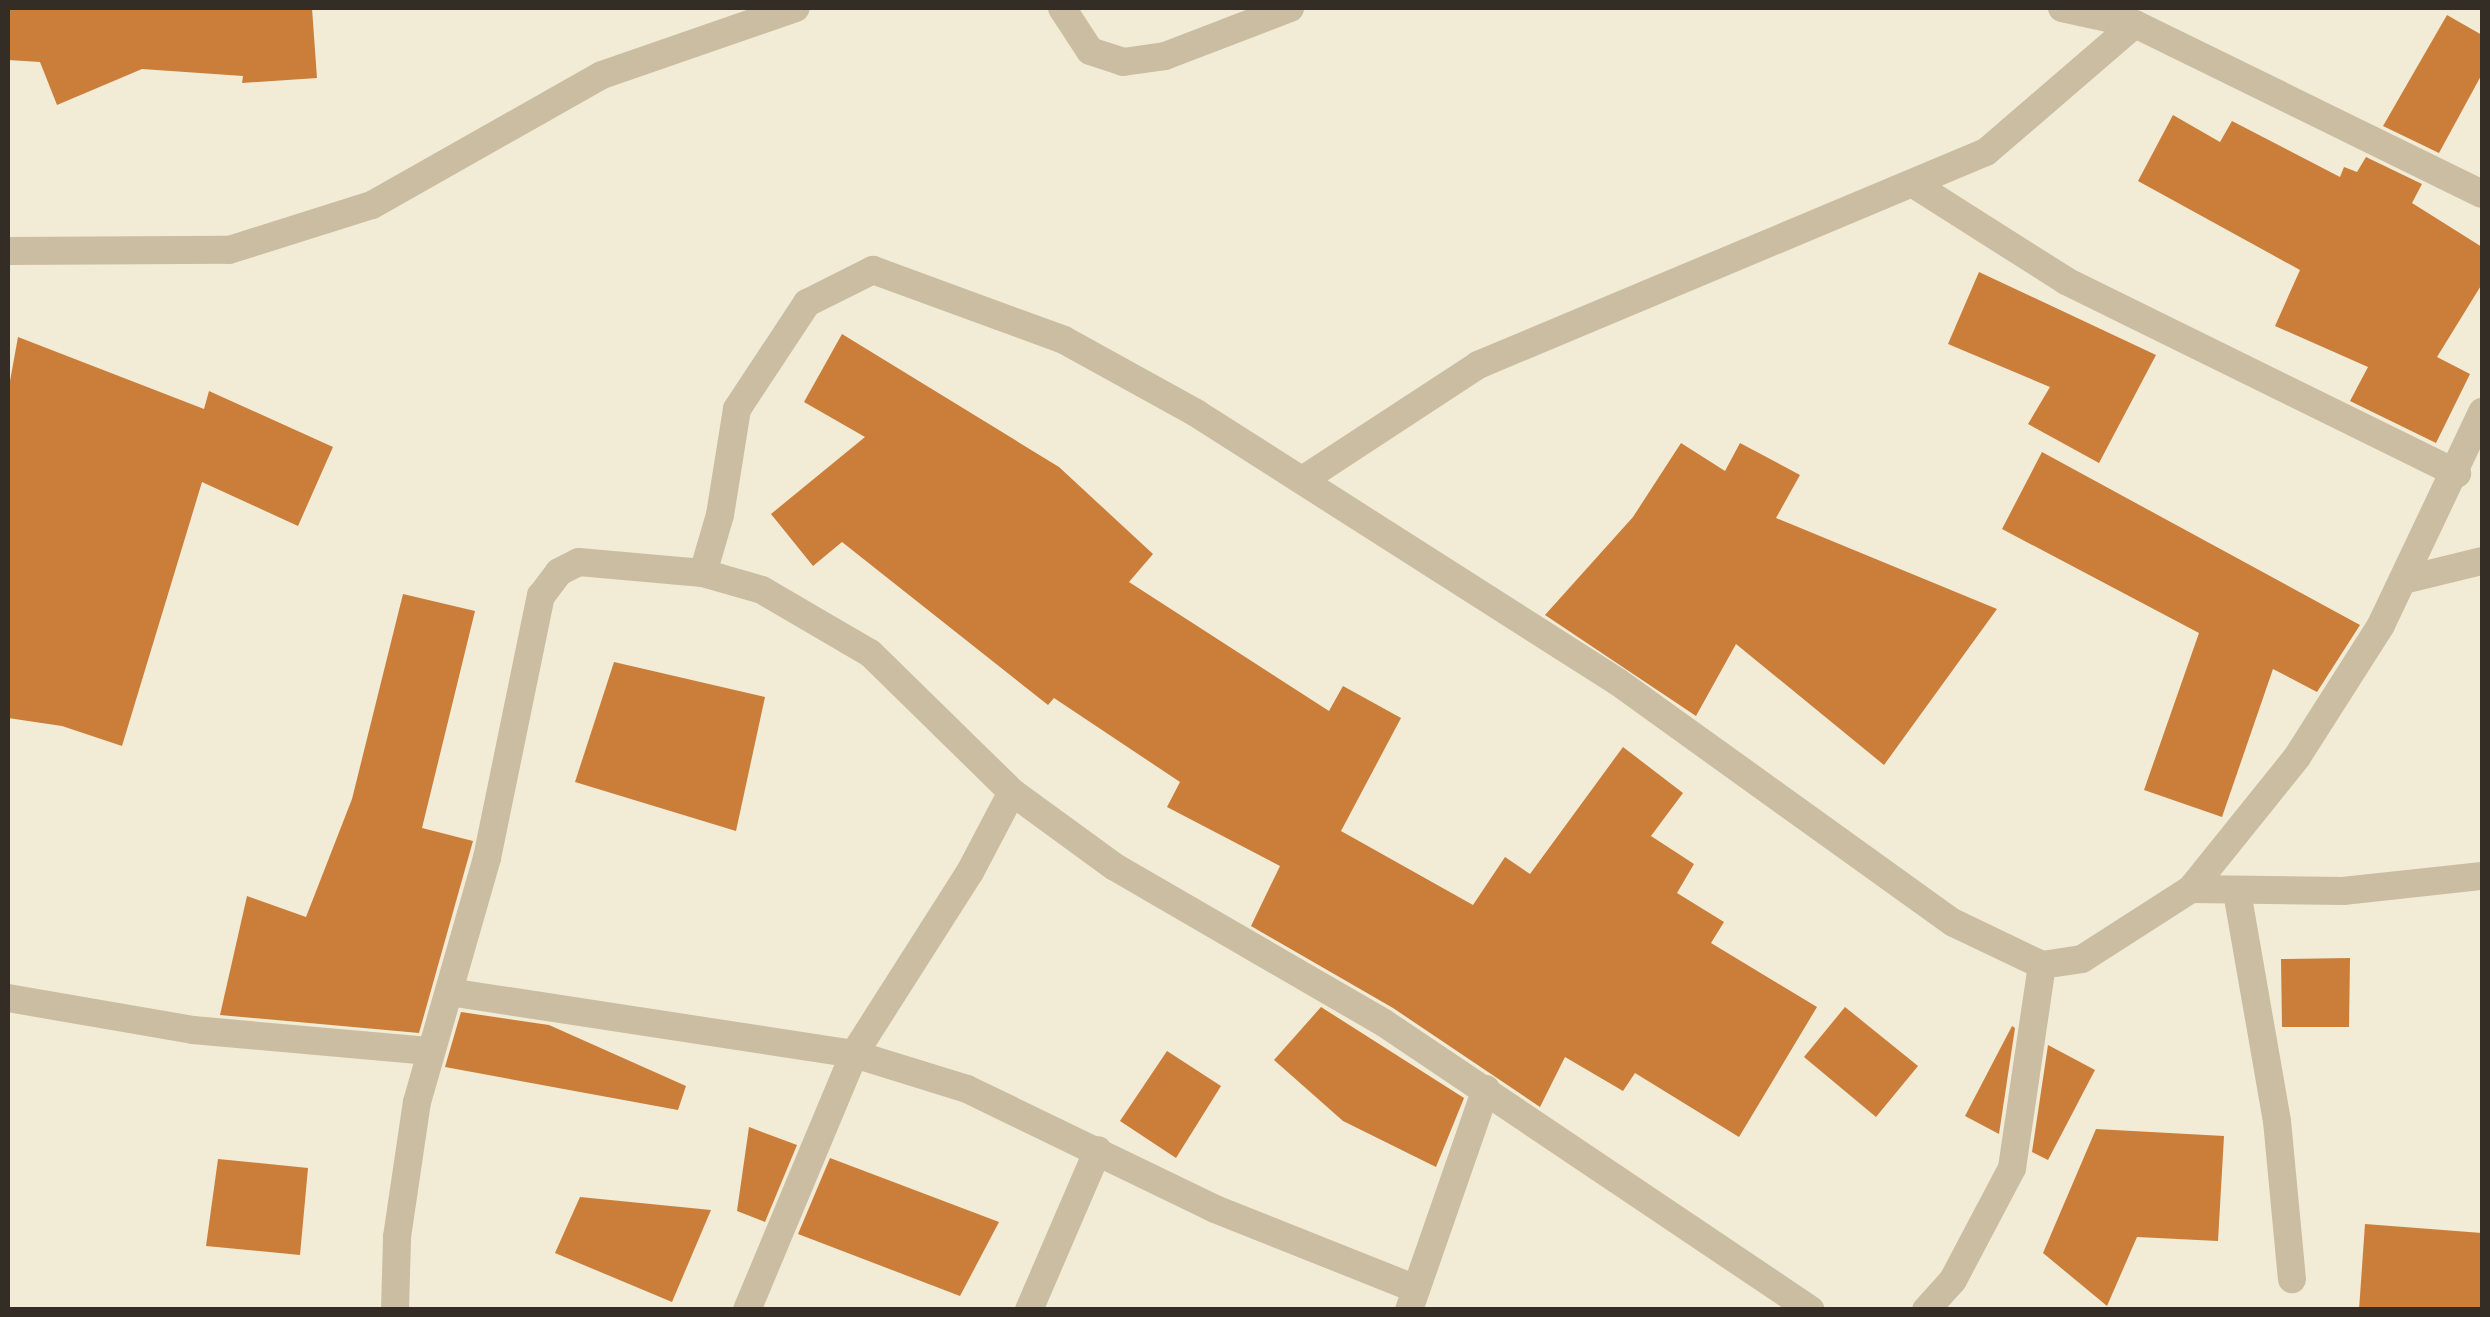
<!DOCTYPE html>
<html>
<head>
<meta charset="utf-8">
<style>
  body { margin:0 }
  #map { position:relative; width:2490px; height:1317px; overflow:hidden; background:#f2ebd6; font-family:"Work Sans",sans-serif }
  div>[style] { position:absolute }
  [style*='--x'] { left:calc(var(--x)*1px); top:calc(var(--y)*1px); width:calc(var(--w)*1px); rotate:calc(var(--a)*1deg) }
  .building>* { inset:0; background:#cb7e3a }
  .service>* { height:28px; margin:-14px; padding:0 14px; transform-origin:14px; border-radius:14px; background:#cabda2 }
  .minor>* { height:28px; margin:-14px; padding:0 14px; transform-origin:14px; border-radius:14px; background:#cabda2 }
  span { translate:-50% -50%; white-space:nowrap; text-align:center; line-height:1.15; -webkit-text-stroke:9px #f9f4e2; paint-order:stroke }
  .frame { position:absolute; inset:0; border:10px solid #342d25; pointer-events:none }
</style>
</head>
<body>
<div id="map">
  <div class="building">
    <i style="clip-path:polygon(8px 8px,312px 8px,317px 78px,242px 83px,243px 76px,142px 69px,57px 105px,40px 62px,8px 60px)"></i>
    <i style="clip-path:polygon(2447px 15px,2482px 35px,2482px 74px,2439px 153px,2383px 126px)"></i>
    <i style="clip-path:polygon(2173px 115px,2220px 142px,2232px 121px,2340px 177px,2344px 167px,2357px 172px,2366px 157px,2422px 184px,2412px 203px,2482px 247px,2482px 284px,2437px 357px,2470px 374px,2436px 443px,2350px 401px,2368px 367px,2275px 326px,2300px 270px,2138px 181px)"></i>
    <i style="clip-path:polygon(1979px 272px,2156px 355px,2099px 463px,2028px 424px,2050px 387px,1948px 344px)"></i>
    <i style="clip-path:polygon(842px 334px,1059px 467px,1153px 554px,1129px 582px,1329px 711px,1343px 686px,1401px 718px,1341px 831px,1473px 905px,1505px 857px,1530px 874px,1623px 747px,1683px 793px,1651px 836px,1694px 864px,1677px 893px,1724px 922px,1711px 943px,1817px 1007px,1739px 1137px,1635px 1073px,1623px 1091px,1565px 1057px,1540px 1107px,1393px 1008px,1251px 926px,1280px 866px,1167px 807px,1180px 782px,1054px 698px,1048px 705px,842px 542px,813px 566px,771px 514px,865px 437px,804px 402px)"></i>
    <i style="clip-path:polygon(18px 337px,204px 409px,209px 391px,333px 447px,298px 526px,202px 482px,122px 746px,62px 726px,8px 718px,8px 392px)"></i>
    <i style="clip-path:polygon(1681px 443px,1725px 471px,1740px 443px,1800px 475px,1776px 518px,1997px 609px,1884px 765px,1736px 644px,1696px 716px,1545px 615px,1633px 517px)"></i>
    <i style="clip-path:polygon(2042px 452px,2360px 625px,2317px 692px,2273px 669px,2222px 817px,2144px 790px,2199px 633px,2002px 529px)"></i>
    <i style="clip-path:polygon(403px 594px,475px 611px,422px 828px,473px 841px,419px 1033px,220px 1015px,247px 896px,306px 917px,352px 799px)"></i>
    <i style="clip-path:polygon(614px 662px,765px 697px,736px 831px,575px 782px)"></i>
    <i style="clip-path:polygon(2350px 958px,2349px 1027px,2282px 1027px,2281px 959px)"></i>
    <i style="clip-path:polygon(1321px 1007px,1464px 1098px,1436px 1167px,1343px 1121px,1274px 1060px)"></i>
    <i style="clip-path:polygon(1845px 1007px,1918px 1066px,1876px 1117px,1804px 1057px)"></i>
    <i style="clip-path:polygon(461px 1012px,549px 1025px,686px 1086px,678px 1110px,445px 1067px)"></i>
    <i style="clip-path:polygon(2012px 1026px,2015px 1028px,1999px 1134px,1965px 1116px)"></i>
    <i style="clip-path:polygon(2048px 1045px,2095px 1070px,2048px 1160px,2032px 1152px)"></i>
    <i style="clip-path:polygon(1167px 1051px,1221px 1086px,1176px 1158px,1120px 1121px)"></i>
    <i style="clip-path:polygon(749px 1127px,797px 1145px,765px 1222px,737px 1211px)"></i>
    <i style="clip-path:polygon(2096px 1129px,2224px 1136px,2218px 1241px,2137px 1237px,2107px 1306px,2043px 1253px)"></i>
    <i style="clip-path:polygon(830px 1158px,999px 1222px,960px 1296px,798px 1234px)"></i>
    <i style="clip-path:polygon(218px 1159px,308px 1168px,300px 1255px,206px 1246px)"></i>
    <i style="clip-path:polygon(580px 1197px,711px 1210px,672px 1302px,555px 1253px)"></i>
    <i style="clip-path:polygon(2365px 1224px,2482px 1233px,2482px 1310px,2359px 1310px)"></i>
  </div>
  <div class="service">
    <i style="--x:1062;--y:8;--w:51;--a:56.9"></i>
    <i style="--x:1090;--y:51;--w:35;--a:18"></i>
    <i style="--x:1123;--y:62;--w:42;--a:-8.1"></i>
    <i style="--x:1165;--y:56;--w:134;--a:-21"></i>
    <i style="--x:2062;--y:8;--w:75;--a:12.4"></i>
    <i style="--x:2135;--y:24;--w:386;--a:26.1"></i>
    <i style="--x:1915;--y:185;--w:179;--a:32.4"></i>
    <i style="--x:2066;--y:281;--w:436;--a:26.2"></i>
    <i style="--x:1304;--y:479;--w:208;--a:-33.2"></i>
    <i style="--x:1478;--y:365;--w:551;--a:-22.75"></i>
    <i style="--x:1986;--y:152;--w:196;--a:-40.7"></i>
    <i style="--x:703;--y:573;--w:61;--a:16.1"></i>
    <i style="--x:762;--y:590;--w:125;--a:30.3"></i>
    <i style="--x:870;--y:653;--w:199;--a:44.4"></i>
    <i style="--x:1012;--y:792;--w:127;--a:36.1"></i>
    <i style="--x:1115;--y:867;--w:311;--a:30.1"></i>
    <i style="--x:1384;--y:1023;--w:514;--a:33.91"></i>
    <i style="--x:2408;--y:579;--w:76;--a:-13.7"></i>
    <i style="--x:2191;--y:889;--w:169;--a:-51.2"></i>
    <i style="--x:2297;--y:757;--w:156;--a:-57.5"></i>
    <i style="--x:2381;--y:625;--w:236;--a:-64.6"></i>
    <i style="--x:2237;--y:892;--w:232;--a:80.1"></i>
    <i style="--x:2277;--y:1121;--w:159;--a:84.6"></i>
    <i style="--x:449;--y:992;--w:410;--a:8.7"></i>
    <i style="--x:854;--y:1054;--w:118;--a:17.2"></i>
    <i style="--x:967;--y:1089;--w:276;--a:25.8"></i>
    <i style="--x:1215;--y:1209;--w:214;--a:21.7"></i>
    <i style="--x:8;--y:998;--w:188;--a:9.8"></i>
    <i style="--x:193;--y:1030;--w:237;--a:5.1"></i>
    <i style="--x:395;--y:1310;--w:73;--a:-88.4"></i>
    <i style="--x:397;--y:1237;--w:136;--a:-81.6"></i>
    <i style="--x:417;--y:1102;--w:254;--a:-74"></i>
    <i style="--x:487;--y:858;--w:268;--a:-78.4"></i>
    <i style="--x:541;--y:596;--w:30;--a:-53"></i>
    <i style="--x:559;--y:572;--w:22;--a:-27"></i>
    <i style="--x:579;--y:562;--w:124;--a:5.1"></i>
    <i style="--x:703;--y:573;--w:60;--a:-73.7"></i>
    <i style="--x:720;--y:515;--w:107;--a:-80.9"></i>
    <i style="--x:737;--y:409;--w:127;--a:-56.6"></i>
    <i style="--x:807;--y:303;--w:74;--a:-26.6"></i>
    <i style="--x:873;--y:270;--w:203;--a:20.1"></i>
    <i style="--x:1064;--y:340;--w:151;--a:28.9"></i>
    <i style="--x:1196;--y:413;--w:500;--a:32.52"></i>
    <i style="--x:1618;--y:682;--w:413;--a:35.7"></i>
    <i style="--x:1954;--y:923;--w:98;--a:25.5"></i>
    <i style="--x:2042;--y:965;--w:40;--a:-8.5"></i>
    <i style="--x:2082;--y:959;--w:130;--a:-32.7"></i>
    <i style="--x:2191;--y:889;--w:152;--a:0.8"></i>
    <i style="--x:2343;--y:891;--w:140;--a:-6.2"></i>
    <i style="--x:747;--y:1310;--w:277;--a:-67.3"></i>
    <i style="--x:854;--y:1054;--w:216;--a:-57.5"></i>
    <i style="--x:970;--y:872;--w:90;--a:-62.3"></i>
    <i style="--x:1029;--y:1310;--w:174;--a:-66.7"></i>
    <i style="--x:1409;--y:1310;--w:234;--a:-70.8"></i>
    <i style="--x:1926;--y:1310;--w:40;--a:-48"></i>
    <i style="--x:1953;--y:1280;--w:127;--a:-62.2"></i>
    <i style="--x:2012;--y:1168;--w:205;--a:-81.6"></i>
  </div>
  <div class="minor">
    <i style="--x:8;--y:251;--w:221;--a:-0.3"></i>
    <i style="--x:229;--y:250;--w:150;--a:-17.5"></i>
    <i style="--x:372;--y:205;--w:264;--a:-29.5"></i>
    <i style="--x:602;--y:75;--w:205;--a:-19.1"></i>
  </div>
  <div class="frame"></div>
</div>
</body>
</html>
